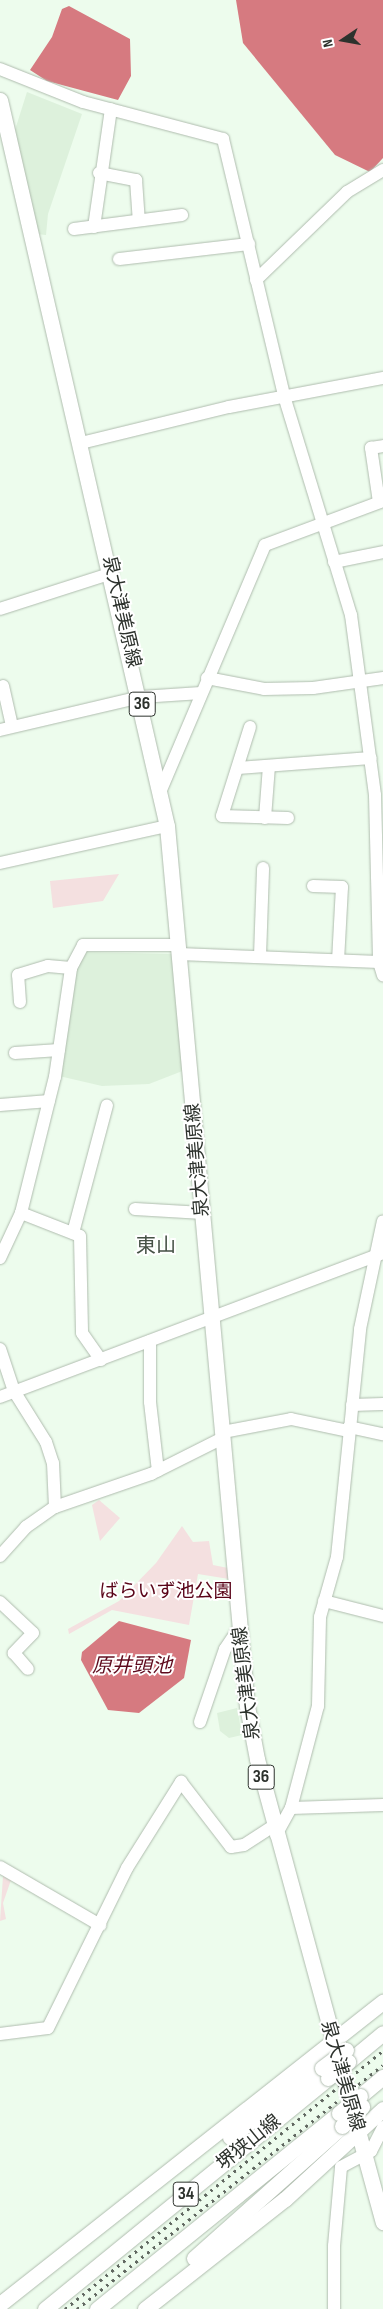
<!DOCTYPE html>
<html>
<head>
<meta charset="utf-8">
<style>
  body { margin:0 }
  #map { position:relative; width:383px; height:2309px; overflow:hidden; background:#edfced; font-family:"Sofia Sans Condensed","Noto Sans JP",sans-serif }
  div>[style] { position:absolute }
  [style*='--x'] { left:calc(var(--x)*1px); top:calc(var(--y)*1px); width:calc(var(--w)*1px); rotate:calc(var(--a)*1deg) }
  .built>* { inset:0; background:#ddf1dc }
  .green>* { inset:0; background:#f4e0e0 }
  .water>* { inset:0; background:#d67a80 }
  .roads { filter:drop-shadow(0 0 1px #afbcae) drop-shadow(0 0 1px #afbcae) }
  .minor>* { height:12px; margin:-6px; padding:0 6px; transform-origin:6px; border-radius:6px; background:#fff }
  .major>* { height:15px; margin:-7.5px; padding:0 7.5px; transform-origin:7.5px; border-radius:7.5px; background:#fff }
  .rail>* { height:3px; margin-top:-1.5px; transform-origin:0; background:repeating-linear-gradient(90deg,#606760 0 2.5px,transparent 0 7.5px) }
  .bridges { filter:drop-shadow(0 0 1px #afbcae) drop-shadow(0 0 1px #afbcae) }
  .major-bridge>* { height:15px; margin:-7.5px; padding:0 7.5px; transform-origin:7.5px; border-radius:7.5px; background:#fff }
  span { translate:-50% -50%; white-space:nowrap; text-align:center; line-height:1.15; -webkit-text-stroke:4px #fff; paint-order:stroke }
  .shield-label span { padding:1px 4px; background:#fff; border:1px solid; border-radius:4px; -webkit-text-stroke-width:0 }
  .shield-label { font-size:18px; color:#2d322d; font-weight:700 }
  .street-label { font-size:19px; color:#2d322d }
  .park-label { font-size:19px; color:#590318 }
  .neighbourhood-label { font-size:20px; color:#455145 }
  .water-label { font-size:20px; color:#5e091c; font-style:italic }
  .north { position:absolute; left:318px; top:15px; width:50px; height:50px; -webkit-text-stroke:4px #fff; paint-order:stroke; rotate:258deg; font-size:14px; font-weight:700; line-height:20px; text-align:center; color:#2d322d }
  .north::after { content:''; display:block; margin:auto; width:18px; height:22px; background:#2d322d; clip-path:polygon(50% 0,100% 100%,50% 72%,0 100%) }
</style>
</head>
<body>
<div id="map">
  <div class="built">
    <i style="clip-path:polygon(27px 92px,82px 114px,48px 214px,46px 235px,37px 234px,15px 130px)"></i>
    <i style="clip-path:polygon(83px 952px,173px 954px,185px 1070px,149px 1084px,102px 1086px,59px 1076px,74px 969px)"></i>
    <i style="clip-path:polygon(237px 1708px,242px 1735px,229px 1738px,220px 1731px,217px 1713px)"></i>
  </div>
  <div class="green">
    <i style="clip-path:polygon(119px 874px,103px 901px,53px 908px,50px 881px)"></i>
    <i style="clip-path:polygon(99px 1500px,120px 1518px,100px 1541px,92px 1505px)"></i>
    <i style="clip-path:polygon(182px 1526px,193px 1542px,209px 1541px,213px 1565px,228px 1568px,229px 1579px,198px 1574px,189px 1625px,112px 1610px,69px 1634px,68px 1629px,119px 1601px,156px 1563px)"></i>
    <i style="clip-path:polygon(3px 1876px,11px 1880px,3px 1903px,6px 1919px,0 1921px)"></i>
  </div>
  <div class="water">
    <i style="clip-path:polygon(236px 0,383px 0,383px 158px,370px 172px,335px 155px,243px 43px)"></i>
    <i style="clip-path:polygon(69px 6px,130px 39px,131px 76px,118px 100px,47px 81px,30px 70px,52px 37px,62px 9px)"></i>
    <i style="clip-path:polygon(119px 1621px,191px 1640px,184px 1678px,139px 1713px,108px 1710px,81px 1660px,82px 1652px)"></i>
  </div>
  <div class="roads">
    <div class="minor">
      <i style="--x:0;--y:69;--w:89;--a:21.7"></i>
      <i style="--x:83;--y:102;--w:145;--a:14.8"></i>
      <i style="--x:223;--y:139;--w:264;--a:76.6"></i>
      <i style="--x:284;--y:396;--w:229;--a:73"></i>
      <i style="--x:351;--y:615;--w:182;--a:82.4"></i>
      <i style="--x:375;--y:795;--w:167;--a:88.6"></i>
      <i style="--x:379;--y:962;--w:14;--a:73"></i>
      <i style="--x:99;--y:173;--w:38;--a:11"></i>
      <i style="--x:136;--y:180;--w:39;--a:86"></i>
      <i style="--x:94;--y:227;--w:119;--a:-81.8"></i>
      <i style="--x:74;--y:229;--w:109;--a:-7.4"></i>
      <i style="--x:119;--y:259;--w:131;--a:-6.6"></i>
      <i style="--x:256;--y:280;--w:127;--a:-44"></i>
      <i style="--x:347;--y:192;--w:42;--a:-31.4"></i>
      <i style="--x:81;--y:443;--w:152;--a:-13.7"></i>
      <i style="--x:229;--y:407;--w:157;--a:-10.7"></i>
      <i style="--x:379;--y:502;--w:55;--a:-98.4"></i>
      <i style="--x:371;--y:448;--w:12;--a:-9"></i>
      <i style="--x:334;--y:562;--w:50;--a:-11.5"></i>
      <i style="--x:0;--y:609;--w:118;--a:-17.8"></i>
      <i style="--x:207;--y:678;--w:58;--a:10.9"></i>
      <i style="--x:264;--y:689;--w:49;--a:-1.2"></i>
      <i style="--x:313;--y:688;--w:71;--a:-8.1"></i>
      <i style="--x:3;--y:686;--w:41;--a:77.3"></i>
      <i style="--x:250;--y:727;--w:93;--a:107.5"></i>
      <i style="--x:222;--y:816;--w:66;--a:1.7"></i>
      <i style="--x:0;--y:730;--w:145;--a:-13.2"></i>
      <i style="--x:141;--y:697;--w:60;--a:-3.8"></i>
      <i style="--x:238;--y:768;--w:133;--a:-4.3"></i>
      <i style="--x:161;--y:790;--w:266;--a:-67"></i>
      <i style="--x:265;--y:545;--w:126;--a:-20.4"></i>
      <i style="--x:265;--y:818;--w:52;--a:-85.6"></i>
      <i style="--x:0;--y:863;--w:171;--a:-12.5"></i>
      <i style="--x:313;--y:886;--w:29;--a:2"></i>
      <i style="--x:342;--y:887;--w:73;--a:93.1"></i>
      <i style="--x:179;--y:954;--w:200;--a:2.3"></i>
      <i style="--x:260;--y:956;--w:88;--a:-88"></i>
      <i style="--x:20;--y:1002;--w:27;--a:-94"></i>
      <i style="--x:18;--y:975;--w:31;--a:-17"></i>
      <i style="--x:48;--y:966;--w:23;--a:5"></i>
      <i style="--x:15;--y:1053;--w:44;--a:-3.9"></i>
      <i style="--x:0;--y:1105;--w:49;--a:-4.7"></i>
      <i style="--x:135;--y:1209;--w:68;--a:3.4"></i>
      <i style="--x:21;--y:1213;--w:63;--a:21.3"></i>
      <i style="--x:80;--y:1236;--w:97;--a:88.8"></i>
      <i style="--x:82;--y:1333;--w:33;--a:55"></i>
      <i style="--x:73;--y:1233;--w:132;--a:-75.1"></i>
      <i style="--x:0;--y:1258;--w:50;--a:-65"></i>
      <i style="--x:21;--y:1213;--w:140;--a:-76"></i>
      <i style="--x:55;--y:1077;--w:110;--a:-81.6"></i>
      <i style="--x:71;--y:968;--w:26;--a:-62"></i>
      <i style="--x:83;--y:945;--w:94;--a:0"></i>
      <i style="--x:150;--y:1341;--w:61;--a:90"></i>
      <i style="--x:150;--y:1402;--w:69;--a:83.4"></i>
      <i style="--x:0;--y:1349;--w:44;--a:71.6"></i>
      <i style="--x:14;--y:1391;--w:60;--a:57.9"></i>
      <i style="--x:46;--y:1442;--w:22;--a:72"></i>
      <i style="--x:53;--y:1463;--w:44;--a:87.4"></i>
      <i style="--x:0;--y:1397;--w:409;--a:-20.6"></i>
      <i style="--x:352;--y:1405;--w:31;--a:-2"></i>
      <i style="--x:349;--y:1427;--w:35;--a:12"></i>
      <i style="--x:223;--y:1432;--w:69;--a:-10.8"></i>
      <i style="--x:291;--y:1419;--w:58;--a:11.9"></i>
      <i style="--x:0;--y:1556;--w:39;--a:-48"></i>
      <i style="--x:26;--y:1527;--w:35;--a:-35"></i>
      <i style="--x:55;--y:1507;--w:102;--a:-19"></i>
      <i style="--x:151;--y:1474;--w:80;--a:-26.6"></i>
      <i style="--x:324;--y:1601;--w:61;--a:14.3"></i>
      <i style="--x:0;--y:1602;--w:45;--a:43.2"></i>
      <i style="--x:33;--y:1633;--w:28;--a:134"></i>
      <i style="--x:14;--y:1653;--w:21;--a:49"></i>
      <i style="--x:200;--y:1722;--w:77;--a:-71.1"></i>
      <i style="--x:225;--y:1649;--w:27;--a:-56"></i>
      <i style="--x:291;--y:1808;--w:92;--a:-1.9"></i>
      <i style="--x:276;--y:1835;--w:31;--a:-61"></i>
      <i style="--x:291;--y:1808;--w:106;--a:-75.2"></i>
      <i style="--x:318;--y:1706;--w:89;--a:-88.7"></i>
      <i style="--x:320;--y:1617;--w:62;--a:-74.2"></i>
      <i style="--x:337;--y:1557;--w:229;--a:-84.2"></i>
      <i style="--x:360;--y:1329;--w:110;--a:-78"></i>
      <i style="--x:0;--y:1867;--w:116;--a:30.1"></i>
      <i style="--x:0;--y:2034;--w:48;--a:-7.1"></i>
      <i style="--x:48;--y:2028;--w:178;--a:-63.7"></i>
      <i style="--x:127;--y:1868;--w:102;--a:-57.9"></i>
      <i style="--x:181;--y:1782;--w:82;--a:52.4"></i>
      <i style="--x:231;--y:1847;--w:13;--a:-9"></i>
      <i style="--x:244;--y:1845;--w:35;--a:-33"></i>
      <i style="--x:334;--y:2309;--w:63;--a:-90"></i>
      <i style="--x:334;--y:2246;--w:79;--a:-84.9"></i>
      <i style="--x:341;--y:2167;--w:34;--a:-28"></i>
      <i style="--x:371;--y:2151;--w:27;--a:-63"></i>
    </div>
    <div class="major">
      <i style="--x:0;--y:100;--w:745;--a:77.05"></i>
      <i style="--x:167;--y:826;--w:884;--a:84.81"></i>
      <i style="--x:247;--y:1706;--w:54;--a:79.3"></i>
      <i style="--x:257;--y:1759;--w:480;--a:74.8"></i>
      <i style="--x:348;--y:2062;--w:45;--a:-39.6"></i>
      <i style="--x:360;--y:2096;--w:30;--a:-40"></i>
      <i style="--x:230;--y:2137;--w:115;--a:-36.9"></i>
      <i style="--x:194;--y:2258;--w:198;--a:-41.7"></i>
      <i style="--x:0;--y:2304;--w:488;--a:-38.3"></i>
      <i style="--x:45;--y:2309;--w:365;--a:-39.2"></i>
      <i style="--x:97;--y:2309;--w:311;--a:-39"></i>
      <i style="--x:145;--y:2309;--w:178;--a:-38.2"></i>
      <i style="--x:285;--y:2199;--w:133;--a:-42.6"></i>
    </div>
  </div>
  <div class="rail">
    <i style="--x:65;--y:2309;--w:409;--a:-39.1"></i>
    <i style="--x:77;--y:2309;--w:391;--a:-38.6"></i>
  </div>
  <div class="bridges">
    <div class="major-bridge">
      <i style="--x:322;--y:2068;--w:30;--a:-37"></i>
      <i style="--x:328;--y:2078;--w:26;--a:-39"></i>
      <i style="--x:339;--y:2113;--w:27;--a:-39"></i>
      <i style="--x:342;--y:2126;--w:28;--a:-44"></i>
    </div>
  </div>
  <div class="shield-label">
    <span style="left:142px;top:704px">36</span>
    <span style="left:261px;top:1777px">36</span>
    <span style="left:186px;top:2194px">34</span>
  </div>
  <div class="street-label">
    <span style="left:121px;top:612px;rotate:77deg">泉大津美原線</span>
    <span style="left:198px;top:1160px;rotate:-95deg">泉大津美原線</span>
    <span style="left:247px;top:1683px;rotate:-97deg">泉大津美原線</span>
    <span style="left:342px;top:2076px;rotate:74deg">泉大津美原線</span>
    <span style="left:249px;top:2143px;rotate:-39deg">堺狭山線</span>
  </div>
  <div class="park-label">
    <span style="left:166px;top:1592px">ばらいず池公園</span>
  </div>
  <div class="neighbourhood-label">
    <span style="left:156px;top:1246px">東山</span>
  </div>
  <div class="water-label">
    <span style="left:132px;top:1666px">原井頭池</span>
  </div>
  <div class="north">N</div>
</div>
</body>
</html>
